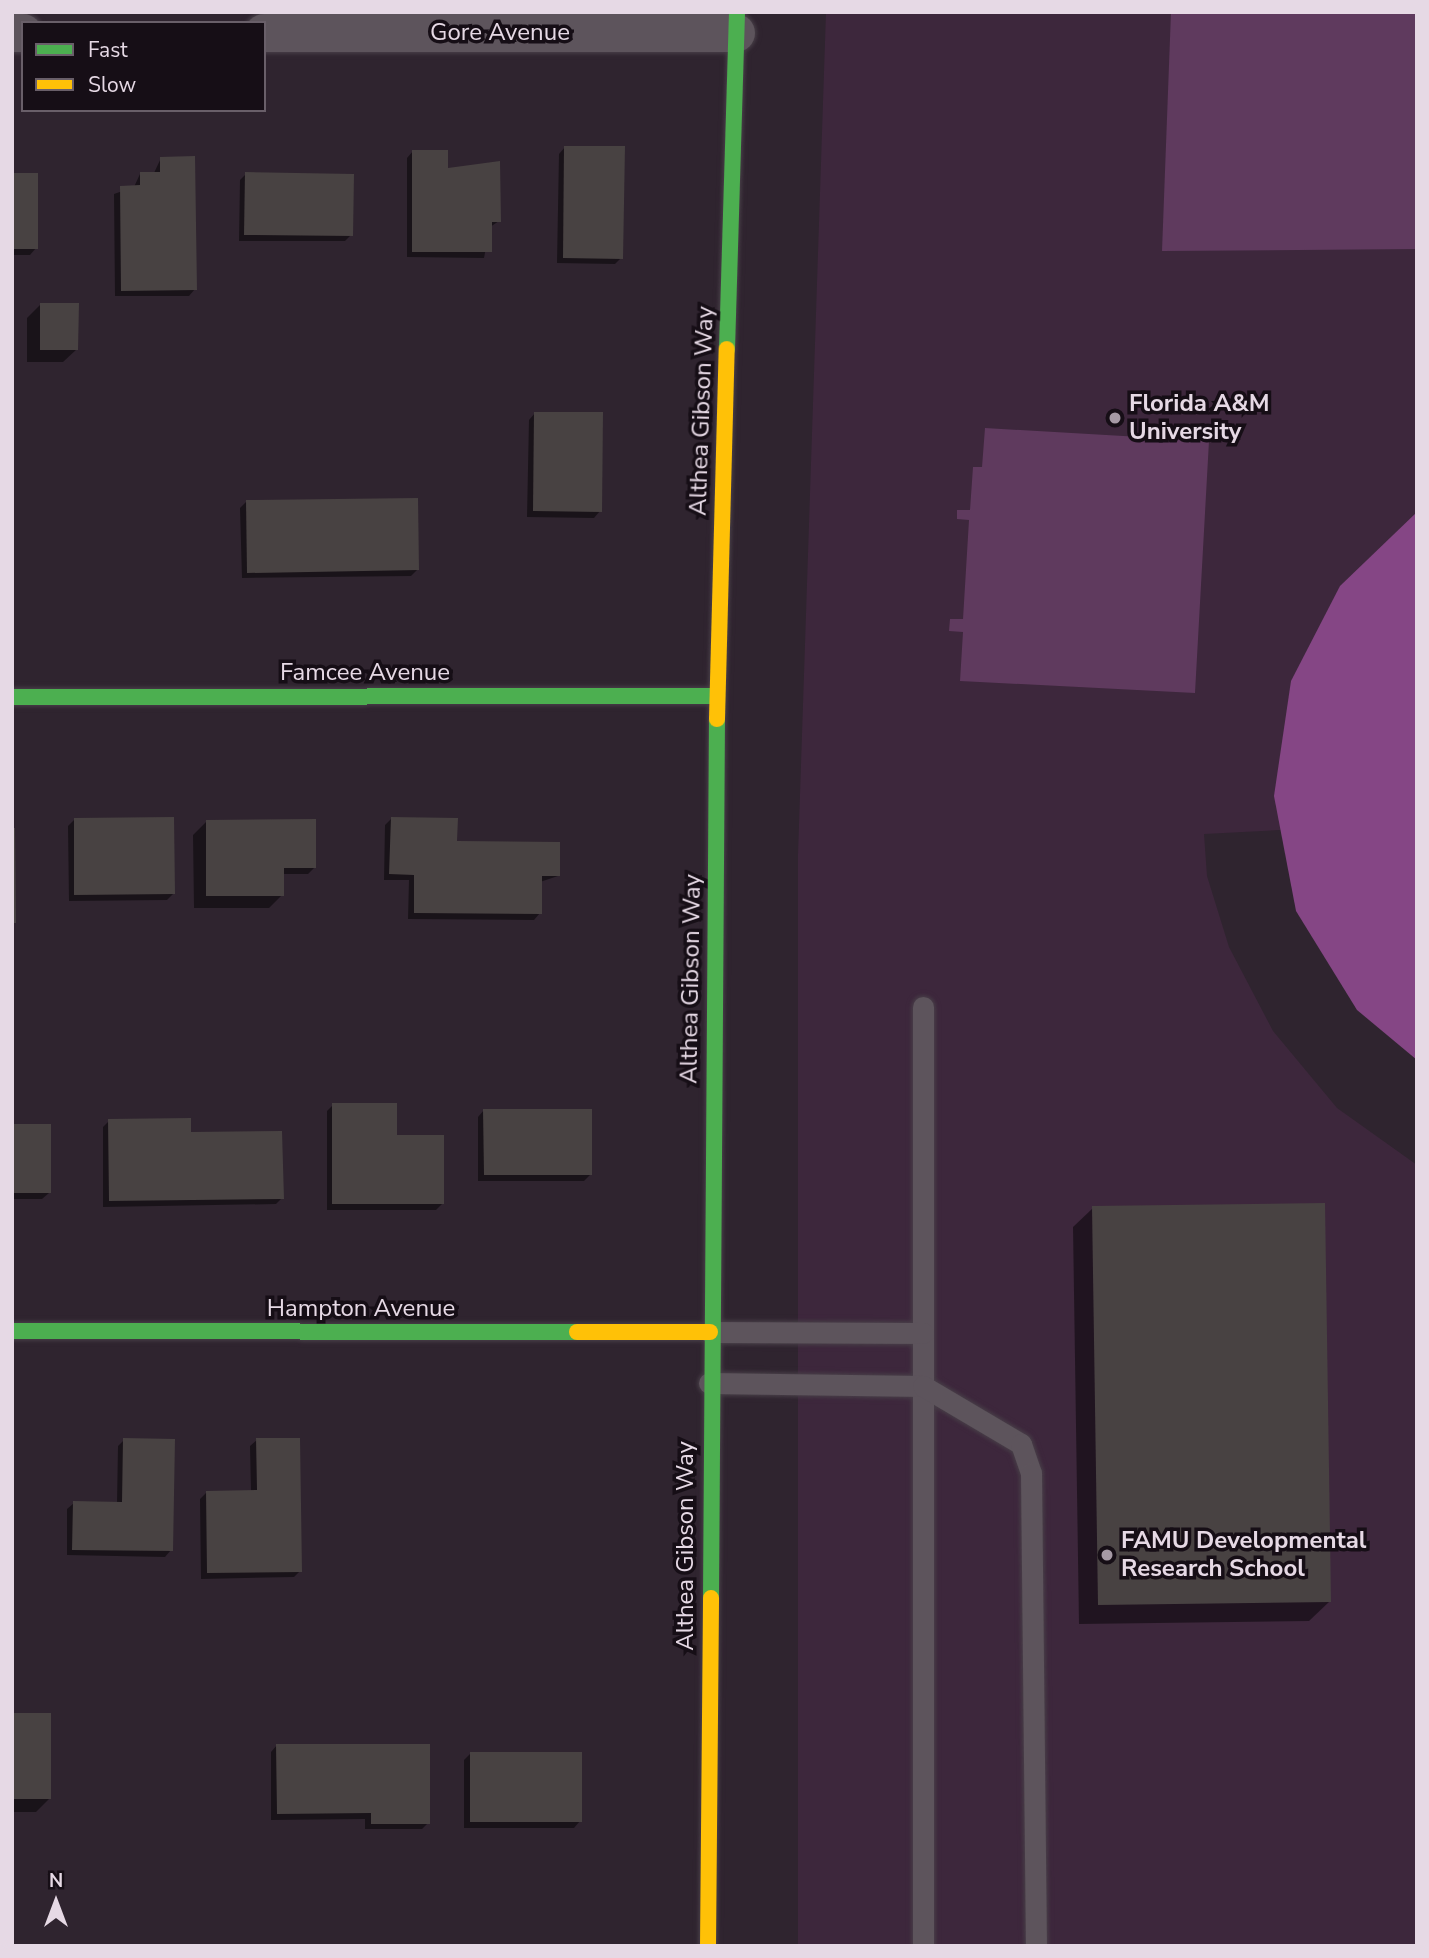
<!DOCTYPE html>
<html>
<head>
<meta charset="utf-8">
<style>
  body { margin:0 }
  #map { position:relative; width:1429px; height:1958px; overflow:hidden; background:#2f242f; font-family:"Nunito Sans",sans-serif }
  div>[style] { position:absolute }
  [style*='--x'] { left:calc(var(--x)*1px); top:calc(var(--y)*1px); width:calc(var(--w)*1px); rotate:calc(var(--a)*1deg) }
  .built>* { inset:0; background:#3d273c }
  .green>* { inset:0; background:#5f3a5e }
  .water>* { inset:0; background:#854685 }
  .shadow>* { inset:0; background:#0007 }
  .building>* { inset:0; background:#484242 }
  .roads { filter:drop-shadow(0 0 2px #483f48) drop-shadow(0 0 2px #483f48) }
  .lane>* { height:21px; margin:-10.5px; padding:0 10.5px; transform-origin:10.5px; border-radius:10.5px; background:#5d545c }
  .street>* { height:38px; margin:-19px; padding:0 19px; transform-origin:19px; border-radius:19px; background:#5d545c }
  .fast>* { height:16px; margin:-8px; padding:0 8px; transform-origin:8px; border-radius:8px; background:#4caf50 }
  .slow>* { height:16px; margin:-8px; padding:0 8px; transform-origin:8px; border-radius:8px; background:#ffc107 }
  .dots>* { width:19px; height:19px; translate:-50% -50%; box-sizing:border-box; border:4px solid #160e16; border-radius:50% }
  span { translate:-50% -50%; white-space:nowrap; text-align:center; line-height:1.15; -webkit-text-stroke:7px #160e16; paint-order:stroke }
  .street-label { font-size:24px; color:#e6d9e5 }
  .poi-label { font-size:24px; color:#e6d9e5; font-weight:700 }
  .left { translate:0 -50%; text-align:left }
  .frame { position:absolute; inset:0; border:14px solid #e6d9e5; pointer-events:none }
  .legend { position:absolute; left:21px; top:21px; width:245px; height:91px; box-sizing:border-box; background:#160e16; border:2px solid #695f69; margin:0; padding:9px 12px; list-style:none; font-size:21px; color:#e6d9e5 }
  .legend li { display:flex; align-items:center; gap:14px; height:35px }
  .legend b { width:35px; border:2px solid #695f69 }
  .north { position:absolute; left:21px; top:1867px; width:70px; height:70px; -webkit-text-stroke:5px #160e16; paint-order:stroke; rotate:0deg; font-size:19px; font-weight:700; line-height:28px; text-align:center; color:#e6d9e5 }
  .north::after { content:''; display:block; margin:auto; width:24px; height:32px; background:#e6d9e5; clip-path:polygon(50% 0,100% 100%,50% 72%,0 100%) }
</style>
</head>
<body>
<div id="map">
  <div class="built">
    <i style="clip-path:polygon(826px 12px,1417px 12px,1417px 823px,1204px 834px,1207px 876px,1229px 947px,1273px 1031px,1337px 1108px,1417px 1165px,1417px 1946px,798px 1946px,798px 855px)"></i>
  </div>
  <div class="green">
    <i style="clip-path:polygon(1171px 12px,1417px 12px,1417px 249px,1162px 251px)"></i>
    <i style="clip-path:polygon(985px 428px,1209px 441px,1195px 693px,960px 681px,963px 632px,949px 631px,950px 619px,963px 619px,969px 520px,957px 519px,957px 510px,970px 510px,973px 467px,982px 467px)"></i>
  </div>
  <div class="water">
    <i style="clip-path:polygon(1417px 512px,1417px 1060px,1357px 1010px,1296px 911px,1274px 796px,1291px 681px,1340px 586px)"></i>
  </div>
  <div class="shadow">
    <i style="clip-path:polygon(565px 147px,621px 258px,615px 264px,557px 263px,559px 154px)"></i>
    <i style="clip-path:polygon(413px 151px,446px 170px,499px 221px,490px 227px,484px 258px,407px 257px,407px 158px)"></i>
    <i style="clip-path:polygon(161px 158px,195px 289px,189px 296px,115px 296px,114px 194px,134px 187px,140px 174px,154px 173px)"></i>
    <i style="clip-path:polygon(246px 174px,351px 235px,345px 241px,239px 241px,240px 180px)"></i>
    <i style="clip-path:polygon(12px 175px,36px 248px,30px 255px,12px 255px)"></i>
    <i style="clip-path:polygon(40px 305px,77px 349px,63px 362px,27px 362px,27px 318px)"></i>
    <i style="clip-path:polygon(535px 413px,600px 511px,594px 518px,527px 517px,529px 420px)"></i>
    <i style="clip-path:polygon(246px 502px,417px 570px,411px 576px,242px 578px,240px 508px)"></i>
    <i style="clip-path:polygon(391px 819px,456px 843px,558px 876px,540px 882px,540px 913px,534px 920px,408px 919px,409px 880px,384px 880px,385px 825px)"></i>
    <i style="clip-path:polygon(74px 820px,173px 894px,167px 900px,69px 901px,68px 826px)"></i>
    <i style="clip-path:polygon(206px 822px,314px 868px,308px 874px,282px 874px,282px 895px,269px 908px,194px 908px,193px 835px)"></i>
    <i style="clip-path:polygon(333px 1105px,396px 1136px,442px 1204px,436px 1210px,327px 1210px,327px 1111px)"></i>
    <i style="clip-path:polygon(484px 1110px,590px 1175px,584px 1181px,478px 1181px,478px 1117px)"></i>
    <i style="clip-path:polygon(109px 1121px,190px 1134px,282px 1198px,276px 1204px,103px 1207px,103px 1127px)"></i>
    <i style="clip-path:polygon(12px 1125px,49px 1193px,42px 1199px,12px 1199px)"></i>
    <i style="clip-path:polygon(1093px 1208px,1329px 1602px,1309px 1621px,1079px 1624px,1073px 1227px)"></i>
    <i style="clip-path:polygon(124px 1440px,171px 1550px,165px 1557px,67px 1555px,67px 1509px,74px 1503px,117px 1503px,118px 1446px)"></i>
    <i style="clip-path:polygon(257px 1440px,300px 1571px,294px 1577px,201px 1579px,200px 1499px,206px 1493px,251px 1492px,250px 1446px)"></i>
    <i style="clip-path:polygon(12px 1715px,49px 1799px,36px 1812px,12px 1812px)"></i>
    <i style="clip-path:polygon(277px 1745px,428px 1823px,422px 1829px,365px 1829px,365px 1819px,271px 1820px,271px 1752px)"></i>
    <i style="clip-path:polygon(470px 1754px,580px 1821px,574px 1828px,464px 1828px,464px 1760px)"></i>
  </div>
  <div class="building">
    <i style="clip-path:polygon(564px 146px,625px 146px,623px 259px,563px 258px)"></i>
    <i style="clip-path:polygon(412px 150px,448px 150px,448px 168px,500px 161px,501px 222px,492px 222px,492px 252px,412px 252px)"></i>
    <i style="clip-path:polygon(195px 156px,197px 290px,121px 291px,120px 186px,140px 185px,140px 172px,160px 172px,160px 157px)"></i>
    <i style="clip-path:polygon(245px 172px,354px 174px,353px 236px,244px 235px)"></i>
    <i style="clip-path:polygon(12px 173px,38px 173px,38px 249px,12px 249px)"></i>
    <i style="clip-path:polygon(40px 303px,79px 303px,78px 350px,40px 350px)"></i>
    <i style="clip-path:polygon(534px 412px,603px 412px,602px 512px,533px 511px)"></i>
    <i style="clip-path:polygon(418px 498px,419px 570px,247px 573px,246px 500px)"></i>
    <i style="clip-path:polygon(174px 817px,175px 894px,74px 895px,74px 818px)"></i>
    <i style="clip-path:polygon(391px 817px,458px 818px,457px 841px,560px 842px,560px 876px,542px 876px,542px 914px,414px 913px,414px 875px,389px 874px)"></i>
    <i style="clip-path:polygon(316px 819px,316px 868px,284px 868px,284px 896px,206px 896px,206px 820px)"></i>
    <i style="clip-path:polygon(12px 828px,15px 828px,16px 923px,12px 923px)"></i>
    <i style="clip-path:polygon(332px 1103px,397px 1103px,397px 1135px,444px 1135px,444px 1204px,332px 1204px)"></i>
    <i style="clip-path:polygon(483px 1109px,592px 1109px,592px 1175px,484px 1175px)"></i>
    <i style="clip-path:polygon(191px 1118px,191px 1132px,282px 1131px,284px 1199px,109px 1201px,108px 1119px)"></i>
    <i style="clip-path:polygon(12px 1124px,51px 1124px,51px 1193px,12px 1193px)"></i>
    <i style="clip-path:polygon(1325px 1203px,1331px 1602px,1098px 1605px,1092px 1206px)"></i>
    <i style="clip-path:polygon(123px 1438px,175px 1439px,173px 1551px,72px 1550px,73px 1501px,122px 1502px)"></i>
    <i style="clip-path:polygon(256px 1438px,300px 1438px,302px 1572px,207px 1573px,206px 1491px,257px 1490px)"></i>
    <i style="clip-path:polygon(12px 1713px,51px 1713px,51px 1799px,12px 1799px)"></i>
    <i style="clip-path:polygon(276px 1744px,430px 1744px,430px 1824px,371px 1824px,371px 1813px,277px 1814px)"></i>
    <i style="clip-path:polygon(470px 1752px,582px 1752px,582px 1822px,470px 1822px)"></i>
  </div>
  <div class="roads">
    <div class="lane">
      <i style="--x:923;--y:1007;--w:939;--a:90"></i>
      <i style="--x:710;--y:1332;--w:213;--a:0.3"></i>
      <i style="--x:709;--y:1383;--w:214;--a:0.8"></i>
      <i style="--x:923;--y:1386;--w:114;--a:30.6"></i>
      <i style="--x:1021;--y:1444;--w:31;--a:71"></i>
      <i style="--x:1031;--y:1473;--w:473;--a:89.4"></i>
    </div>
    <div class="street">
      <i style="--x:12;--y:33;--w:11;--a:0"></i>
      <i style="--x:264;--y:33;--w:472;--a:0"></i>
    </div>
    <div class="fast">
      <i style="--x:727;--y:349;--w:337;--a:-88.3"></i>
      <i style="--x:12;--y:697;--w:705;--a:-0.08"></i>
      <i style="--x:12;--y:1331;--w:565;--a:0.1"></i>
      <i style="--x:711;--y:1598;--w:879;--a:-89.61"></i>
    </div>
    <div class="slow">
      <i style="--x:717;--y:719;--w:370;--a:-88.5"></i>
      <i style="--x:577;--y:1332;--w:133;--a:0"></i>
      <i style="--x:708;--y:1946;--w:348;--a:-89.5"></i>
    </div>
  </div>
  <div class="dots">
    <i style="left:1115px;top:418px;background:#a69aa5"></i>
    <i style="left:1107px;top:1555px;background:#a69aa5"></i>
  </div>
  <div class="street-label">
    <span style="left:500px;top:33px">Gore Avenue</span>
    <span style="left:702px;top:411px;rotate:-88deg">Althea Gibson Way</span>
    <span style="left:365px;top:673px">Famcee Avenue</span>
    <span style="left:691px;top:979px;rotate:-89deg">Althea Gibson Way</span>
    <span style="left:361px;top:1309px">Hampton Avenue</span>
    <span style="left:686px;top:1546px;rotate:-90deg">Althea Gibson Way</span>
  </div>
  <div class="poi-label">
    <span class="left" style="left:1129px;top:418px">Florida A&amp;M<br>University</span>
    <span class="left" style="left:1121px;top:1555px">FAMU Developmental<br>Research School</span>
  </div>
  <div class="frame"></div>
  <ul class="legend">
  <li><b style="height:9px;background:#4caf50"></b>Fast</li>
  <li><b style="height:9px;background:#ffc107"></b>Slow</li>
  </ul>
  <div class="north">N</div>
</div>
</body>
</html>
